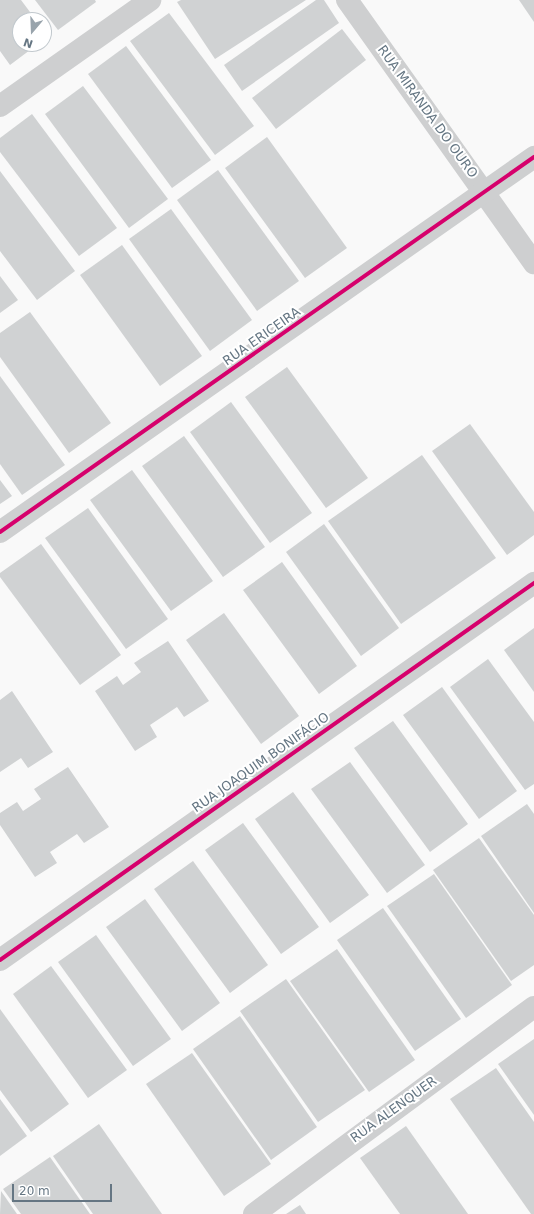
<!DOCTYPE html>
<html>
<head>
<meta charset="utf-8">
<style>
  body { margin:0 }
  #map { position:relative; width:534px; height:1214px; overflow:hidden; background:#f9f9f9; font-family:"DejaVu Sans",sans-serif }
  div>[style] { position:absolute }
  [style*='--x'] { left:calc(var(--x)*1px); top:calc(var(--y)*1px); width:calc(var(--w)*1px); rotate:calc(var(--a)*1deg) }
  .building>* { inset:0; background:#d0d2d3 }
  .minor>* { height:22px; margin:-11px; padding:0 11px; transform-origin:11px; border-radius:11px; background:#cecfd0 }
  .cycleway>* { height:4px; margin:-2px; padding:0 2px; transform-origin:2px; border-radius:2px; background:#d6006c }
  span { translate:-50% -50%; white-space:nowrap; text-align:center; line-height:1.15; -webkit-text-stroke:4px #fff; paint-order:stroke }
  .street-label { font-size:13px; color:#657683 }
  .north { position:absolute; left:12px; top:12px; width:40px; height:40px; box-sizing:border-box; background:#fff; border:1px solid #c1c8cd; border-radius:50%; rotate:199deg; font-size:11px; font-weight:700; line-height:16px; text-align:center; color:#657683 }
  .north::after { content:''; display:block; margin:auto; width:14px; height:18px; background:#99a4ac; clip-path:polygon(50% 0,100% 100%,50% 72%,0 100%) }
  .scale { position:absolute; left:12px; top:1184px; width:100px; height:18px; box-sizing:border-box; border:2px solid #657683; border-top:0; padding-left:5px; font-size:12px; line-height:14px; white-space:nowrap; color:#657683; -webkit-text-stroke:3px #fff; paint-order:stroke }
</style>
</head>
<body>
<div id="map">
  <div class="building">
    <i style="clip-path:polygon(0 0,21px 0,36px 20px,20px 20px,20px 44px,38px 44px,10px 65px,0 51px)"></i>
    <i style="clip-path:polygon(35px 0,95px 0,96px 2px,58px 30px)"></i>
    <i style="clip-path:polygon(181px 0,306px 0,215px 59px,177px 2px)"></i>
    <i style="clip-path:polygon(316px 0,324px 0,339px 23px,242px 91px,224px 65px)"></i>
    <i style="clip-path:polygon(519px 0,534px 0,534px 22px)"></i>
    <i style="clip-path:polygon(169px 13px,254px 126px,215px 155px,130px 41px)"></i>
    <i style="clip-path:polygon(342px 29px,366px 60px,276px 129px,252px 98px)"></i>
    <i style="clip-path:polygon(126px 46px,211px 160px,172px 188px,88px 74px)"></i>
    <i style="clip-path:polygon(83px 86px,168px 199px,129px 228px,45px 114px)"></i>
    <i style="clip-path:polygon(32px 114px,117px 228px,79px 256px,0 152px,0 138px)"></i>
    <i style="clip-path:polygon(267px 137px,347px 248px,305px 278px,225px 168px)"></i>
    <i style="clip-path:polygon(218px 170px,299px 281px,257px 311px,177px 200px)"></i>
    <i style="clip-path:polygon(0 171px,75px 271px,37px 300px,0 251px)"></i>
    <i style="clip-path:polygon(171px 209px,252px 320px,210px 351px,129px 239px)"></i>
    <i style="clip-path:polygon(122px 245px,202px 356px,160px 386px,80px 275px)"></i>
    <i style="clip-path:polygon(0 276px,18px 300px,0 313px)"></i>
    <i style="clip-path:polygon(30px 312px,111px 423px,69px 453px,0 357px,0 333px)"></i>
    <i style="clip-path:polygon(287px 367px,368px 478px,326px 508px,245px 397px)"></i>
    <i style="clip-path:polygon(0 376px,65px 465px,22px 495px,0 464px)"></i>
    <i style="clip-path:polygon(231px 402px,312px 513px,270px 543px,190px 432px)"></i>
    <i style="clip-path:polygon(470px 424px,534px 512px,534px 535px,507px 555px,432px 451px)"></i>
    <i style="clip-path:polygon(184px 436px,265px 547px,223px 577px,142px 466px)"></i>
    <i style="clip-path:polygon(422px 455px,496px 558px,401px 624px,328px 521px)"></i>
    <i style="clip-path:polygon(132px 470px,213px 581px,171px 611px,90px 500px)"></i>
    <i style="clip-path:polygon(0 480px,12px 496px,0 504px)"></i>
    <i style="clip-path:polygon(88px 508px,168px 619px,126px 649px,45px 538px)"></i>
    <i style="clip-path:polygon(324px 524px,399px 628px,361px 656px,286px 552px)"></i>
    <i style="clip-path:polygon(41px 544px,121px 655px,80px 685px,0 577px,0 573px)"></i>
    <i style="clip-path:polygon(282px 562px,357px 666px,319px 694px,243px 590px)"></i>
    <i style="clip-path:polygon(224px 613px,299px 716px,261px 744px,186px 640px)"></i>
    <i style="clip-path:polygon(534px 628px,534px 692px,504px 650px)"></i>
    <i style="clip-path:polygon(168px 641px,209px 701px,184px 717px,177px 707px,150px 725px,157px 737px,135px 751px,95px 691px,117px 676px,123px 685px,141px 672px,134px 663px)"></i>
    <i style="clip-path:polygon(488px 659px,534px 722px,534px 784px,525px 790px,450px 687px)"></i>
    <i style="clip-path:polygon(442px 687px,517px 791px,479px 819px,403px 715px)"></i>
    <i style="clip-path:polygon(12px 691px,53px 752px,28px 768px,21px 758px,0 772px,0 700px)"></i>
    <i style="clip-path:polygon(393px 721px,468px 824px,430px 852px,354px 748px)"></i>
    <i style="clip-path:polygon(350px 762px,425px 865px,387px 893px,311px 789px)"></i>
    <i style="clip-path:polygon(68px 767px,109px 827px,84px 843px,77px 834px,50px 852px,57px 863px,35px 877px,0 825px,0 813px,17px 802px,23px 811px,41px 799px,34px 789px)"></i>
    <i style="clip-path:polygon(293px 792px,369px 895px,330px 923px,255px 819px)"></i>
    <i style="clip-path:polygon(527px 804px,534px 814px,534px 913px,481px 836px)"></i>
    <i style="clip-path:polygon(243px 823px,319px 927px,281px 954px,205px 850px)"></i>
    <i style="clip-path:polygon(479px 838px,534px 915px,534px 965px,511px 981px,433px 870px)"></i>
    <i style="clip-path:polygon(193px 861px,268px 965px,230px 993px,154px 889px)"></i>
    <i style="clip-path:polygon(434px 874px,512px 985px,466px 1018px,387px 906px)"></i>
    <i style="clip-path:polygon(145px 899px,220px 1003px,182px 1031px,106px 927px)"></i>
    <i style="clip-path:polygon(383px 908px,461px 1019px,415px 1051px,337px 940px)"></i>
    <i style="clip-path:polygon(96px 935px,171px 1039px,133px 1066px,58px 962px)"></i>
    <i style="clip-path:polygon(337px 949px,415px 1060px,369px 1092px,290px 981px)"></i>
    <i style="clip-path:polygon(51px 966px,127px 1070px,88px 1098px,13px 994px)"></i>
    <i style="clip-path:polygon(286px 979px,365px 1090px,318px 1122px,240px 1011px)"></i>
    <i style="clip-path:polygon(0 1009px,69px 1104px,31px 1132px,0 1090px)"></i>
    <i style="clip-path:polygon(240px 1016px,317px 1127px,271px 1160px,193px 1049px)"></i>
    <i style="clip-path:polygon(534px 1039px,534px 1115px,498px 1064px)"></i>
    <i style="clip-path:polygon(192px 1053px,271px 1164px,224px 1196px,146px 1084px)"></i>
    <i style="clip-path:polygon(496px 1068px,534px 1122px,534px 1214px,531px 1214px,450px 1099px)"></i>
    <i style="clip-path:polygon(0 1099px,27px 1136px,0 1156px)"></i>
    <i style="clip-path:polygon(99px 1124px,162px 1214px,93px 1214px,53px 1156px)"></i>
    <i style="clip-path:polygon(406px 1126px,468px 1214px,400px 1214px,360px 1158px)"></i>
    <i style="clip-path:polygon(50px 1157px,90px 1214px,21px 1214px,3px 1189px)"></i>
    <i style="clip-path:polygon(1px 1191px,17px 1214px,0 1214px)"></i>
    <i style="clip-path:polygon(300px 1205px,306px 1214px,286px 1214px)"></i>
  </div>
  <div class="minor">
    <i style="--x:347;--y:0;--w:323;--a:54.6"></i>
    <i style="--x:0;--y:106;--w:184;--a:-35.2"></i>
    <i style="--x:0;--y:532;--w:653;--a:-35.08"></i>
    <i style="--x:0;--y:960;--w:654;--a:-35.22"></i>
    <i style="--x:254;--y:1214;--w:348;--a:-36.5"></i>
  </div>
  <div class="cycleway">
    <i style="--x:0;--y:532;--w:653;--a:-35.08"></i>
    <i style="--x:0;--y:960;--w:654;--a:-35.22"></i>
  </div>
  <div class="street-label">
    <span style="left:427px;top:112px;rotate:54deg">RUA MIRANDA DO OURO</span>
    <span style="left:262px;top:337px;rotate:-35deg">RUA ERICEIRA</span>
    <span style="left:261px;top:763px;rotate:-35deg">RUA JOAQUIM BONIFÁCIO</span>
    <span style="left:394px;top:1110px;rotate:-36deg">RUA ALENQUER</span>
  </div>
  <div class="north">N</div>
  <div class="scale">20 m</div>
</div>
</body>
</html>
